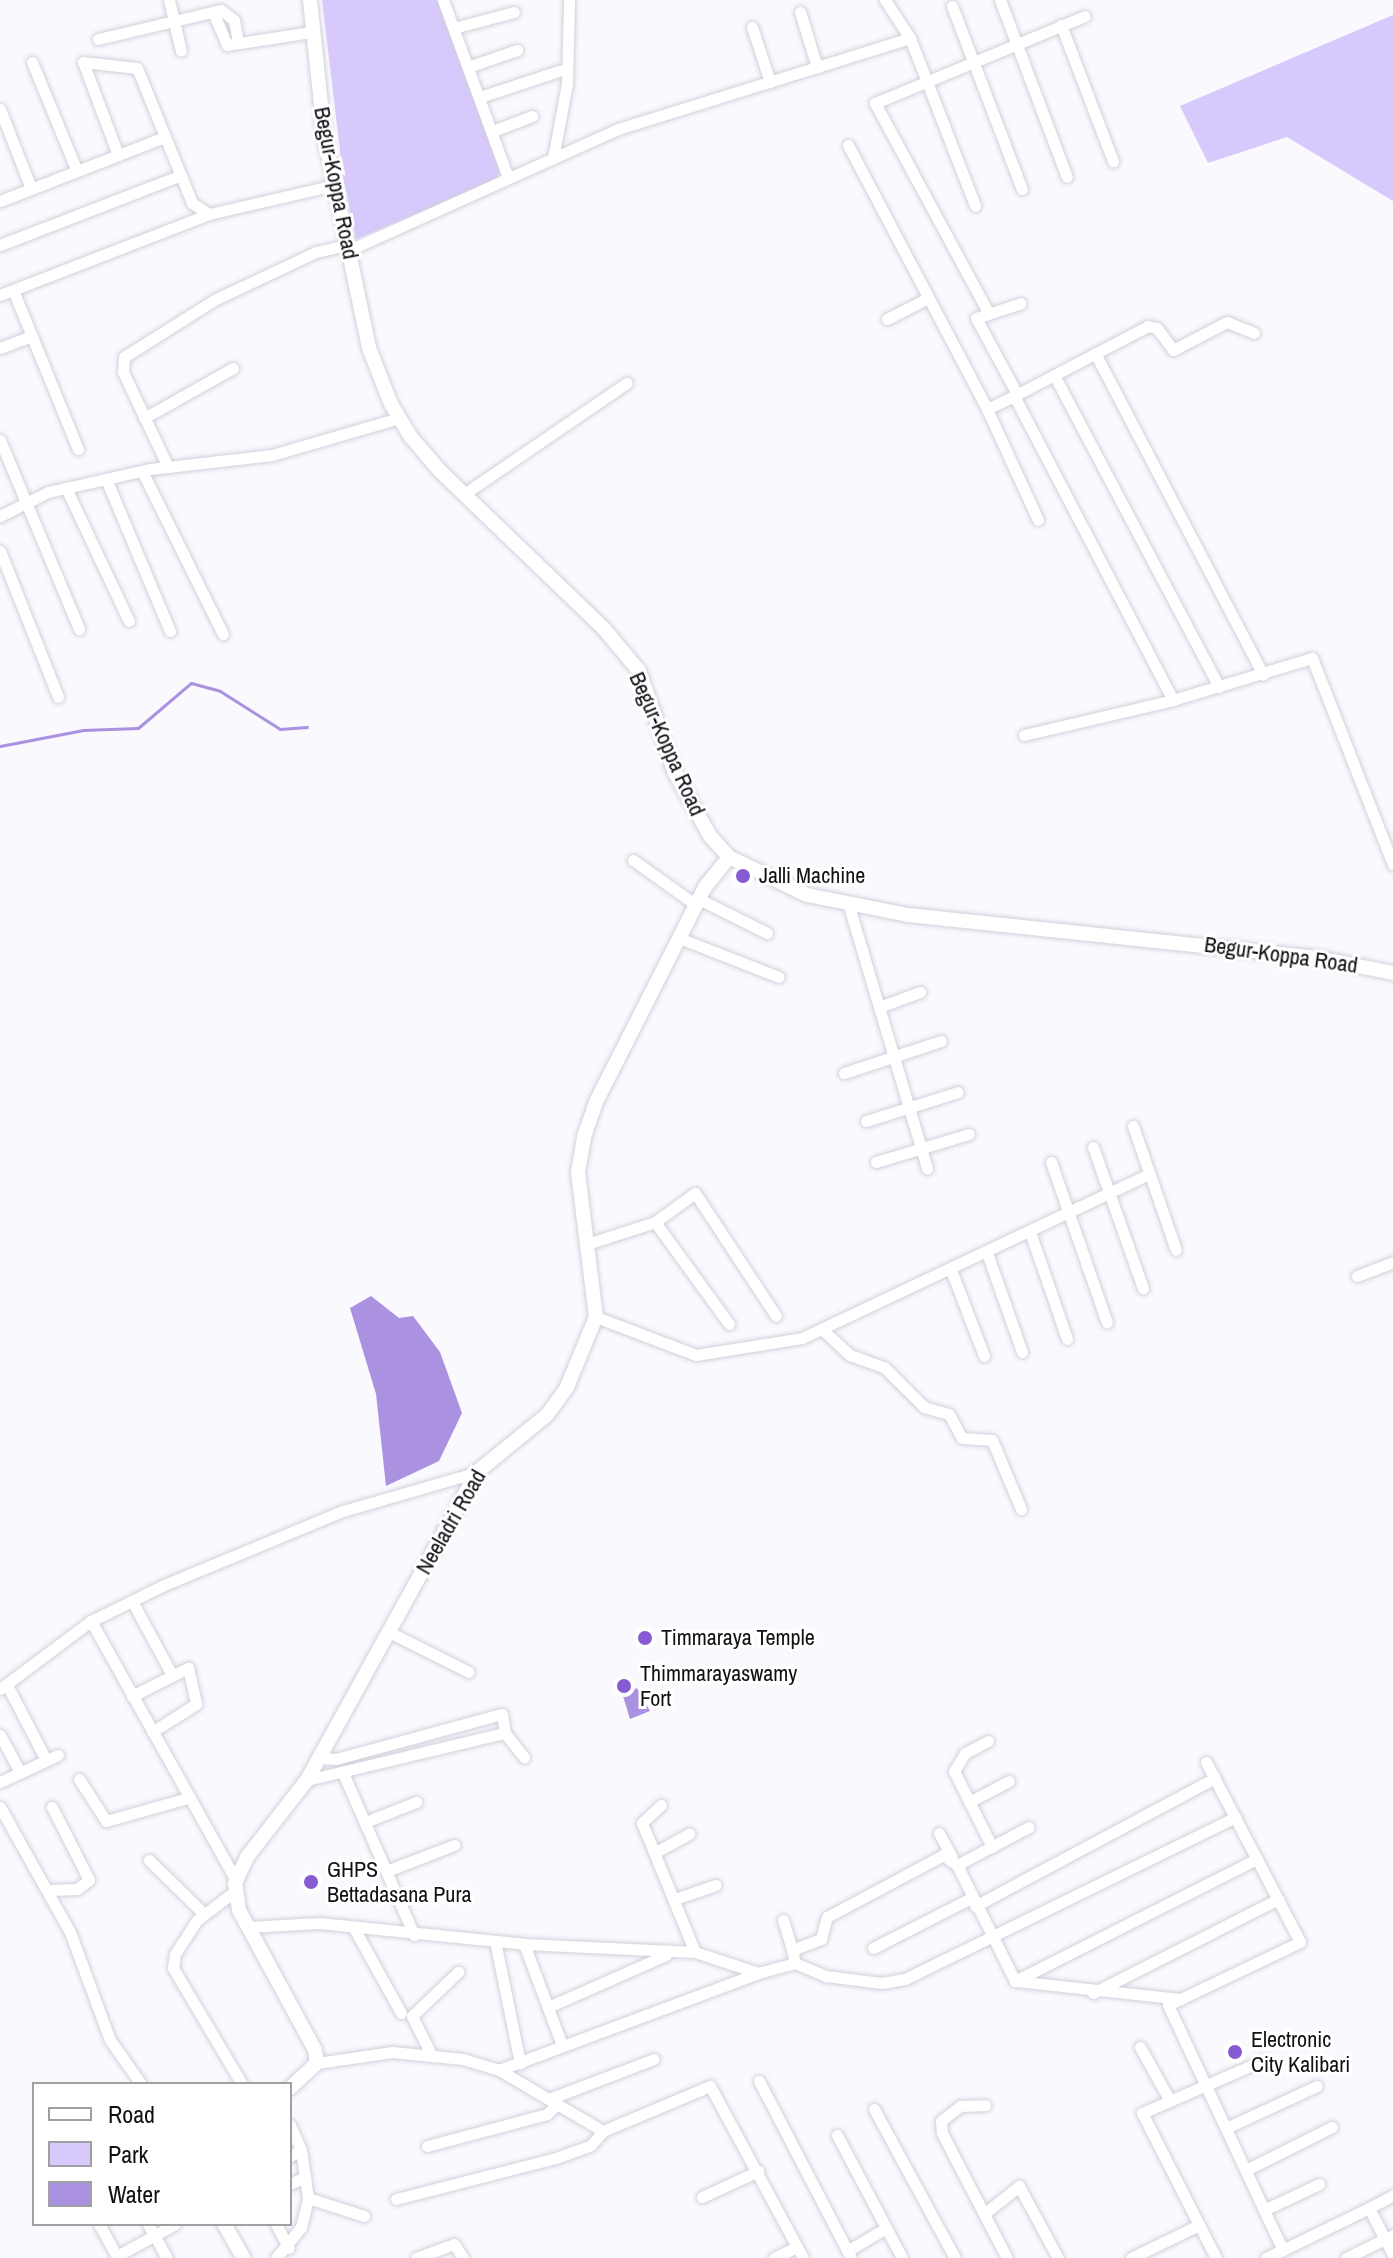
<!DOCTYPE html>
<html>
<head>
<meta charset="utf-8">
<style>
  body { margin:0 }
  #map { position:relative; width:1393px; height:2258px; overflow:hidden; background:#faf9fe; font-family:"Archivo Narrow",sans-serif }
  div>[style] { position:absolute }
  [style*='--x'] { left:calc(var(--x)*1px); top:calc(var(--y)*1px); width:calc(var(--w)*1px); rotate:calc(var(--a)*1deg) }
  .green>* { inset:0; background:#d7c9fc }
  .water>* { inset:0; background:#aa92e1 }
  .stream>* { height:3px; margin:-1.5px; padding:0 1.5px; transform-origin:1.5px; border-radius:1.5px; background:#aa92e1 }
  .roads { filter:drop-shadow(0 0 2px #d2d0db) drop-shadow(0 0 2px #d2d0db) }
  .street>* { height:11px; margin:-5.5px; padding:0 5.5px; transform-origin:5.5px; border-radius:5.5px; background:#fff }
  .secondary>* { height:14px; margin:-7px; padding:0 7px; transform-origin:7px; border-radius:7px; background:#fff }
  .dots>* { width:22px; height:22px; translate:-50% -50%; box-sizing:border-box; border:4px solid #fff; border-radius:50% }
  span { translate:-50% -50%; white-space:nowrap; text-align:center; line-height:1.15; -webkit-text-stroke:6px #fff; paint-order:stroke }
  .street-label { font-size:22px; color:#111014 }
  .poi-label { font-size:22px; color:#111014 }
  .left { translate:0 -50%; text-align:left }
  .legend { position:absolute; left:32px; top:2082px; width:260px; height:144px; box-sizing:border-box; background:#fff; border:2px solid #a09fa1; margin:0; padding:10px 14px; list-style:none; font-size:24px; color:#111014 }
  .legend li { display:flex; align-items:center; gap:16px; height:40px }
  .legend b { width:40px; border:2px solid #a09fa1 }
</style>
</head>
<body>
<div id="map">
  <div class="green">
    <i style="clip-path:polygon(322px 0,437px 0,502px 170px,495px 181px,356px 239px,343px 176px)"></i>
    <i style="clip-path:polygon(1393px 15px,1393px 201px,1287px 137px,1208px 163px,1180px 106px)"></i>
  </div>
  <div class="water">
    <i style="clip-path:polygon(371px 1296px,399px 1318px,413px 1316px,440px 1352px,462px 1413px,439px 1461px,386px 1486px,376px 1394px,350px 1308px)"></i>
    <i style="clip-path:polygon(637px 1688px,650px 1711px,630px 1719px,623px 1696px)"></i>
  </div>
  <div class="stream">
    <i style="--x:0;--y:746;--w:85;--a:-10.9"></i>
    <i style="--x:83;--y:730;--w:55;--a:-2.1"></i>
    <i style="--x:138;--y:728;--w:70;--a:-40.3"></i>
    <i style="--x:191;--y:683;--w:30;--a:15"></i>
    <i style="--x:220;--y:691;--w:71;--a:32.3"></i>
    <i style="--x:280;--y:729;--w:27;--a:-4"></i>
  </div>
  <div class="roads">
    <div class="street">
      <i style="--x:169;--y:0;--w:52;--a:76.8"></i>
      <i style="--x:443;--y:0;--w:189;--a:69.9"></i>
      <i style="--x:885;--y:0;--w:45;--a:56.7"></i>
      <i style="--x:910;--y:38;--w:180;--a:68.8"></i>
      <i style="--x:1000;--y:0;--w:189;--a:69.3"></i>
      <i style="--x:952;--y:6;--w:196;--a:69.1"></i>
      <i style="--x:213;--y:12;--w:36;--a:67"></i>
      <i style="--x:227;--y:45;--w:85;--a:-8.8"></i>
      <i style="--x:800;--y:12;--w:58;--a:72.8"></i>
      <i style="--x:1061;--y:25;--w:146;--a:69.1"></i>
      <i style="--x:752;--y:27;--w:58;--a:71.9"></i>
      <i style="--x:454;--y:28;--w:62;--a:-14.9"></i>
      <i style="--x:98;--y:39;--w:126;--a:-13.3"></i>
      <i style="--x:221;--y:10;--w:16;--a:38"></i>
      <i style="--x:234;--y:20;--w:22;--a:80"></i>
      <i style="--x:32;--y:62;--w:118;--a:67.6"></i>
      <i style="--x:468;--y:67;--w:52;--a:-19.1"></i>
      <i style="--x:480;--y:97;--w:85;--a:-18.4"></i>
      <i style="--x:0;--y:109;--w:85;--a:68.6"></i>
      <i style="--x:493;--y:131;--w:42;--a:-21"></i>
      <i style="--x:848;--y:145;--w:298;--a:62.2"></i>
      <i style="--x:118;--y:155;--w:99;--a:-110.6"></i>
      <i style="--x:83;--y:62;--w:54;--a:6.3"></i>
      <i style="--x:137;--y:68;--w:146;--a:67.8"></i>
      <i style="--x:192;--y:203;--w:20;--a:33"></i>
      <i style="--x:553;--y:158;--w:75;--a:-79.3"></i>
      <i style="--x:567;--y:84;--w:84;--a:-88.6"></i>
      <i style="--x:0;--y:201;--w:177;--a:-21.2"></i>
      <i style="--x:0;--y:245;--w:194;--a:-21.1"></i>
      <i style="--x:349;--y:250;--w:295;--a:-24.2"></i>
      <i style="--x:618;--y:129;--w:306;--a:-17.3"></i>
      <i style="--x:13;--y:290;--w:172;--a:67.8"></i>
      <i style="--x:0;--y:295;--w:224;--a:-21.2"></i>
      <i style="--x:209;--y:214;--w:129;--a:-13"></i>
      <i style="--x:988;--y:312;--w:238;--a:-118.4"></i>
      <i style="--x:875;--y:103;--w:227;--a:-22.5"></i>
      <i style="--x:887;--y:319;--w:46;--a:-27.1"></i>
      <i style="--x:0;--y:348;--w:34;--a:-21"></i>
      <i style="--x:1095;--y:353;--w:363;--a:62.4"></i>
      <i style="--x:1054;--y:375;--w:353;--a:62.1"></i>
      <i style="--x:1017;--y:394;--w:86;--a:-118.3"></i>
      <i style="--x:976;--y:318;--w:47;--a:-18.4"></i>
      <i style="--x:1014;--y:396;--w:30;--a:154"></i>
      <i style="--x:987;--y:409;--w:122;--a:65.3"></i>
      <i style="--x:144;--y:418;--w:102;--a:-29.3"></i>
      <i style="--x:0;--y:440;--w:205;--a:67.3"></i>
      <i style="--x:168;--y:467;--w:105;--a:-115.3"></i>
      <i style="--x:123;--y:372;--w:15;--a:-86"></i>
      <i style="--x:124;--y:357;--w:107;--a:-32.3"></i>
      <i style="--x:214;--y:300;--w:113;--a:-25.2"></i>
      <i style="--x:316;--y:252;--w:32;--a:-13"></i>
      <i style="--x:142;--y:471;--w:182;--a:63.6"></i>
      <i style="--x:106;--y:479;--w:165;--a:67.2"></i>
      <i style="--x:66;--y:488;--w:147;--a:64.7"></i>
      <i style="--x:464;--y:494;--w:197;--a:-34.3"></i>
      <i style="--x:0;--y:516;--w:54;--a:-26.6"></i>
      <i style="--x:48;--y:492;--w:105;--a:-12.7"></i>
      <i style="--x:150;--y:469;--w:123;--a:-6.5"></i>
      <i style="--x:272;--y:455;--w:132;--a:-16.2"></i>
      <i style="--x:0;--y:551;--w:157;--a:68.3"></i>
      <i style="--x:1173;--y:700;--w:343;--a:-117.6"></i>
      <i style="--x:1014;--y:396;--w:151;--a:-27.6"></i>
      <i style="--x:1148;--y:326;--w:9;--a:13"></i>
      <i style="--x:1157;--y:328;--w:27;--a:54"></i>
      <i style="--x:1173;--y:350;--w:61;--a:-27.4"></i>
      <i style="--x:1227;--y:322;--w:29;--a:22"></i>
      <i style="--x:1024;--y:735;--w:153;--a:-13.2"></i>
      <i style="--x:1173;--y:700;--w:145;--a:-16.8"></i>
      <i style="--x:1312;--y:658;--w:222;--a:68.6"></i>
      <i style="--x:633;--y:860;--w:77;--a:35.5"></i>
      <i style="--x:699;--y:899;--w:76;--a:26.6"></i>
      <i style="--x:848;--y:903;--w:277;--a:73.4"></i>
      <i style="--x:679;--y:938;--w:107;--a:21.3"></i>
      <i style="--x:879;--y:1007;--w:44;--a:-20.1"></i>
      <i style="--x:844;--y:1073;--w:102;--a:-18.3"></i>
      <i style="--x:866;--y:1121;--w:96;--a:-17.5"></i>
      <i style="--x:1133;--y:1126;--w:131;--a:70.9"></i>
      <i style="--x:1093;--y:1147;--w:150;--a:70.5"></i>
      <i style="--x:876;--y:1162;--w:97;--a:-16.8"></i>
      <i style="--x:1051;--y:1162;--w:170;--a:70.8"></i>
      <i style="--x:655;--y:1222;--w:126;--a:54"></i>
      <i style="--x:1030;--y:1232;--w:113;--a:70.9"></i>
      <i style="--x:587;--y:1244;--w:71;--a:-17.9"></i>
      <i style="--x:655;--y:1222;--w:49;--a:-35.9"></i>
      <i style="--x:695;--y:1193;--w:147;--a:56.6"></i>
      <i style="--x:987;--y:1253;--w:105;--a:70.5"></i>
      <i style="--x:951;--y:1270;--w:92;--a:69"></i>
      <i style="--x:1357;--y:1276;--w:39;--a:-21"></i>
      <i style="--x:596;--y:1317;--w:107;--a:20.8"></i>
      <i style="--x:696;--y:1355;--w:107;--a:-9.1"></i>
      <i style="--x:802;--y:1338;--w:384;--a:-25.3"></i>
      <i style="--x:824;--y:1331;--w:35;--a:43"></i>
      <i style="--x:850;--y:1355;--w:37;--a:20"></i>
      <i style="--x:885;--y:1368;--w:55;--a:45"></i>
      <i style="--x:924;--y:1407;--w:26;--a:16"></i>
      <i style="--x:949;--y:1414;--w:27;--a:62"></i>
      <i style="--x:962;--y:1438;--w:30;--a:4"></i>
      <i style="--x:992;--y:1440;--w:75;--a:67.2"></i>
      <i style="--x:132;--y:1601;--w:82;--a:61.6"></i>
      <i style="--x:91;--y:1621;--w:297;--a:60.8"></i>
      <i style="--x:389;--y:1632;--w:89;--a:26.6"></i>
      <i style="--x:7;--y:1685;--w:85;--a:62.5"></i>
      <i style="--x:0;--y:1689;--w:114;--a:-36.8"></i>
      <i style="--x:91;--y:1621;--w:81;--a:-26.3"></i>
      <i style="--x:164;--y:1585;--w:194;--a:-22.5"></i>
      <i style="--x:343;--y:1511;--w:140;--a:-16.2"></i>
      <i style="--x:132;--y:1696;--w:63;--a:-26.6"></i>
      <i style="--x:188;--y:1668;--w:37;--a:77"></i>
      <i style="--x:196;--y:1704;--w:52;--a:147.5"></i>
      <i style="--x:0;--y:1735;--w:42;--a:61.6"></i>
      <i style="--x:988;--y:1741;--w:26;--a:152"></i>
      <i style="--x:965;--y:1753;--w:21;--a:121"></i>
      <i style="--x:954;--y:1771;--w:85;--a:63.4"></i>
      <i style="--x:319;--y:1758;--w:17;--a:3"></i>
      <i style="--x:336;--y:1759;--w:172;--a:-15.2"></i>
      <i style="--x:502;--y:1714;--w:19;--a:81"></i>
      <i style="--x:505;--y:1733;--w:31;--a:52"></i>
      <i style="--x:1206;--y:1762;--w:203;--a:62.4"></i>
      <i style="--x:1300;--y:1942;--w:146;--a:154.5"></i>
      <i style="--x:1168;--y:2005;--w:271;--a:64.9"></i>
      <i style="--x:343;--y:1773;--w:177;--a:66.3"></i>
      <i style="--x:79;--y:1779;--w:50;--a:57.3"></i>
      <i style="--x:106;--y:1821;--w:85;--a:-15.7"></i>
      <i style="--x:307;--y:1780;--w:204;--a:-13.4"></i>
      <i style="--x:0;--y:1782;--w:64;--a:-25"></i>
      <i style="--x:969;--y:1802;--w:45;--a:-27.7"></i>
      <i style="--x:661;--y:1805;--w:26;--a:137"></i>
      <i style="--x:642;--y:1823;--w:139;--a:67.7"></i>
      <i style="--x:0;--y:1807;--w:143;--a:60.8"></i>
      <i style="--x:70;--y:1932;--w:115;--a:69.7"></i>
      <i style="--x:110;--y:2040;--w:54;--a:54.8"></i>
      <i style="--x:368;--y:1821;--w:52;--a:-21.6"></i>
      <i style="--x:939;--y:1833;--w:27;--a:62"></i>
      <i style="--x:656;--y:1852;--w:38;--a:-29"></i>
      <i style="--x:149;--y:1860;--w:76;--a:44.5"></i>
      <i style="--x:957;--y:1865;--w:81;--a:-27.8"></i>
      <i style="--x:389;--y:1870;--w:70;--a:-21"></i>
      <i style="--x:50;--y:1890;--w:27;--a:-2"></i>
      <i style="--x:77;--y:1889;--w:15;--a:-37"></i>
      <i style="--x:89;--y:1880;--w:82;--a:-116.9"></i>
      <i style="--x:235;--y:1891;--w:48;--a:142.7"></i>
      <i style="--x:197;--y:1920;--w:40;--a:122.9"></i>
      <i style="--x:175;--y:1954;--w:14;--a:98"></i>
      <i style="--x:173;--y:1968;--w:135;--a:59.3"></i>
      <i style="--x:675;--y:1899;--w:43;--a:-18.9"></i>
      <i style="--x:975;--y:1906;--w:272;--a:-28.1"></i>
      <i style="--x:783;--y:1920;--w:31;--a:73"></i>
      <i style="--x:248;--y:1927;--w:71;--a:-3.2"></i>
      <i style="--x:319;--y:1923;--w:206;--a:5.8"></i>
      <i style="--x:524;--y:1944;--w:171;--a:2.7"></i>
      <i style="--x:695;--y:1952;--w:66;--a:18.4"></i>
      <i style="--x:355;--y:1930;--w:95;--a:61"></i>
      <i style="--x:495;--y:1941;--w:125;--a:78.4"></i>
      <i style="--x:524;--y:1944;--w:108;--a:69.4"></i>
      <i style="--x:873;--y:1948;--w:110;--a:-27"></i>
      <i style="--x:795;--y:1963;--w:34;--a:23"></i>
      <i style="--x:826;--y:1976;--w:56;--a:7.1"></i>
      <i style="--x:882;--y:1983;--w:23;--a:-10"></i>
      <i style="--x:905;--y:1979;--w:368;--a:-26.1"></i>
      <i style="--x:1015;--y:1981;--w:271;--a:-26.8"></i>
      <i style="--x:1093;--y:1993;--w:208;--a:-26.9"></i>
      <i style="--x:548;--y:2007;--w:129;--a:-23.8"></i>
      <i style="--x:1140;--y:2047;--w:62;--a:60.9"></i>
      <i style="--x:430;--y:2052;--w:40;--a:-116.6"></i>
      <i style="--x:412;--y:2016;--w:64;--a:-43.7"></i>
      <i style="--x:317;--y:2063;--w:76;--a:-8.3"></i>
      <i style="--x:392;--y:2052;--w:71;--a:5.6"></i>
      <i style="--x:463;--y:2059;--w:38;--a:17"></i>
      <i style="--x:499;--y:2070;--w:121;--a:30.4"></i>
      <i style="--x:499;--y:2070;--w:277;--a:-20.5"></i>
      <i style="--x:758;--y:1973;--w:38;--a:-15"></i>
      <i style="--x:795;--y:1963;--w:13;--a:-103"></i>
      <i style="--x:792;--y:1950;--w:31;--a:-21"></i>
      <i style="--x:821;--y:1939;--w:23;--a:-75"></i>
      <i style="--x:827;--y:1917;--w:132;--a:-28.1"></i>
      <i style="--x:943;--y:1855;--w:17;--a:36"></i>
      <i style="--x:957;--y:1865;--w:130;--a:63.4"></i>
      <i style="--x:1015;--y:1981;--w:167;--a:6.2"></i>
      <i style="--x:759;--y:2081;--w:199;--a:62.5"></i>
      <i style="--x:549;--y:2099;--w:112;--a:-20.9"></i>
      <i style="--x:874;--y:2109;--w:170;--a:61.5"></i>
      <i style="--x:290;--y:2125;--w:27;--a:66"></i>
      <i style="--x:301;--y:2150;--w:13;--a:151"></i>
      <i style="--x:1226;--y:2128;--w:100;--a:-24.8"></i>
      <i style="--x:837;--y:2135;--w:139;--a:62.1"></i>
      <i style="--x:427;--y:2146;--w:124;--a:-14.9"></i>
      <i style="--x:547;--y:2114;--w:13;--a:-45"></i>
      <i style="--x:1246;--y:2170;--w:96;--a:-26.6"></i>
      <i style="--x:290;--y:2184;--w:17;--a:-25"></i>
      <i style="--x:702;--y:2197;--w:62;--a:-24.9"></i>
      <i style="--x:308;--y:2198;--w:59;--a:17.8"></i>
      <i style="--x:396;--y:2199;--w:165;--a:-14.4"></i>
      <i style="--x:556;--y:2158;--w:37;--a:-20"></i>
      <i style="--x:591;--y:2145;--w:18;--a:-49"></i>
      <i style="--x:603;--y:2131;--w:116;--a:-22.8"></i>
      <i style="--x:710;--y:2086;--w:196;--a:61.6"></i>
      <i style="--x:1369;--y:2208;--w:27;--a:-28"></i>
      <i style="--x:1264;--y:2210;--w:61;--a:-25.3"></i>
      <i style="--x:984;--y:2214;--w:91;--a:-117.4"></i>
      <i style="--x:942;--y:2133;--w:12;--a:-95"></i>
      <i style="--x:941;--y:2121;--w:24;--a:-38"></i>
      <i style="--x:960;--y:2106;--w:25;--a:-2"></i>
      <i style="--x:99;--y:2224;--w:39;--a:61"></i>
      <i style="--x:148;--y:2224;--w:39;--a:61"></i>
      <i style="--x:276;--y:2224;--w:27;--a:62"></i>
      <i style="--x:847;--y:2251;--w:45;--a:-30.5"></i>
      <i style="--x:117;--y:2256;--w:66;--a:-28.9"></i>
      <i style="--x:276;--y:2258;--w:40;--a:-51"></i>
      <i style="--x:301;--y:2227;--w:30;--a:-76"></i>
      <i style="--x:308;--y:2198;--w:49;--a:-98.3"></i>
      <i style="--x:416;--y:2258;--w:40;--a:-20.2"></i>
      <i style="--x:454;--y:2244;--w:17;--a:57"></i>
      <i style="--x:774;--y:2258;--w:25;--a:-26"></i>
      <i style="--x:1007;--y:2258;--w:50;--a:-117.6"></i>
      <i style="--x:984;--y:2214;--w:45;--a:-38.7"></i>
      <i style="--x:1019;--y:2186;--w:82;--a:61.6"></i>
      <i style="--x:1131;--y:2258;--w:76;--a:-25.9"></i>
      <i style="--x:1216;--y:2258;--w:163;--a:-117"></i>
      <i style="--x:1142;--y:2113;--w:133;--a:-23.5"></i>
      <i style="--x:1266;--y:2258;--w:114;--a:-25.9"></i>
      <i style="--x:1369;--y:2208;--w:53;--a:62.9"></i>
      <i style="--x:1346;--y:2258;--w:52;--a:-26.1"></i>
    </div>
    <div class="secondary">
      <i style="--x:310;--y:0;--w:135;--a:84"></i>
      <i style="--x:324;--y:134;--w:219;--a:78.1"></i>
      <i style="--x:369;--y:348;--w:60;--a:68.6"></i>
      <i style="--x:391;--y:404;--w:39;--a:59"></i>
      <i style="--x:411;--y:437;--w:45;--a:49.5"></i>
      <i style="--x:440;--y:471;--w:229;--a:43.9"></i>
      <i style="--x:605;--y:630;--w:53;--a:50.3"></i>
      <i style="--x:639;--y:671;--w:108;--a:70.6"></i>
      <i style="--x:675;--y:773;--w:72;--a:60.9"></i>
      <i style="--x:710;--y:836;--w:28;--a:48"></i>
      <i style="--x:729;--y:857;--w:87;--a:26"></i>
      <i style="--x:807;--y:895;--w:103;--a:11.2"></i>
      <i style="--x:908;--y:915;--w:412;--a:6"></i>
      <i style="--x:1318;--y:958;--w:76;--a:11.3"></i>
      <i style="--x:290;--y:2088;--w:37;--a:-43"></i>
      <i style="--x:317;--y:2063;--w:13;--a:-99"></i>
      <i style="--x:315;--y:2050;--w:159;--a:-118.5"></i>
      <i style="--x:239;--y:1910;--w:27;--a:-98"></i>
      <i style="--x:235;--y:1883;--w:29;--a:-65"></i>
      <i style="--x:247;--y:1857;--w:98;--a:-52.1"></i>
      <i style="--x:307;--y:1780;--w:352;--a:-61.1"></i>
      <i style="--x:477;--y:1472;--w:90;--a:-39.2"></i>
      <i style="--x:547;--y:1415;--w:34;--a:-54"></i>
      <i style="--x:567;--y:1387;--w:76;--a:-67.5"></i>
      <i style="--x:596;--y:1317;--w:146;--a:-97.1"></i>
      <i style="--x:578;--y:1172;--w:36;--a:-80"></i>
      <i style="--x:584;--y:1137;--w:39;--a:-71"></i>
      <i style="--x:597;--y:1100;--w:239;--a:-63.1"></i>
      <i style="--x:705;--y:887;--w:38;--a:-51"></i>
      <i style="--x:224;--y:2224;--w:39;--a:60"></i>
    </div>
  </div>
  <div class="dots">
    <i style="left:743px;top:876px;background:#865ad3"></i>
    <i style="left:645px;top:1638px;background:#865ad3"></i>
    <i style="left:624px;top:1686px;background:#865ad3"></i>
    <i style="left:311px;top:1882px;background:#865ad3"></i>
    <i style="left:1235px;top:2052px;background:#865ad3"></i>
  </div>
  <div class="street-label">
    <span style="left:336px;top:183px;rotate:79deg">Begur-Koppa Road</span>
    <span style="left:667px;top:744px;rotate:66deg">Begur-Koppa Road</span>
    <span style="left:1281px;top:955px;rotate:8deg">Begur-Koppa Road</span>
    <span style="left:451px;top:1522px;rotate:-60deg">Neeladri Road</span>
  </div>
  <div class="poi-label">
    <span class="left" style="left:759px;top:876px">Jalli Machine</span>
    <span class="left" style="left:661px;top:1638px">Timmaraya Temple</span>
    <span class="left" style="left:640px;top:1686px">Thimmarayaswamy<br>Fort</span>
    <span class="left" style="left:327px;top:1882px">GHPS<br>Bettadasana Pura</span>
    <span class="left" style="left:1251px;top:2052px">Electronic<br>City Kalibari</span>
  </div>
  <ul class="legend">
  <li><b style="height:10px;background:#fff"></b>Road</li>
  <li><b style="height:22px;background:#d7c9fc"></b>Park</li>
  <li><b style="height:22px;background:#aa92e1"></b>Water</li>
  </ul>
</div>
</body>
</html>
